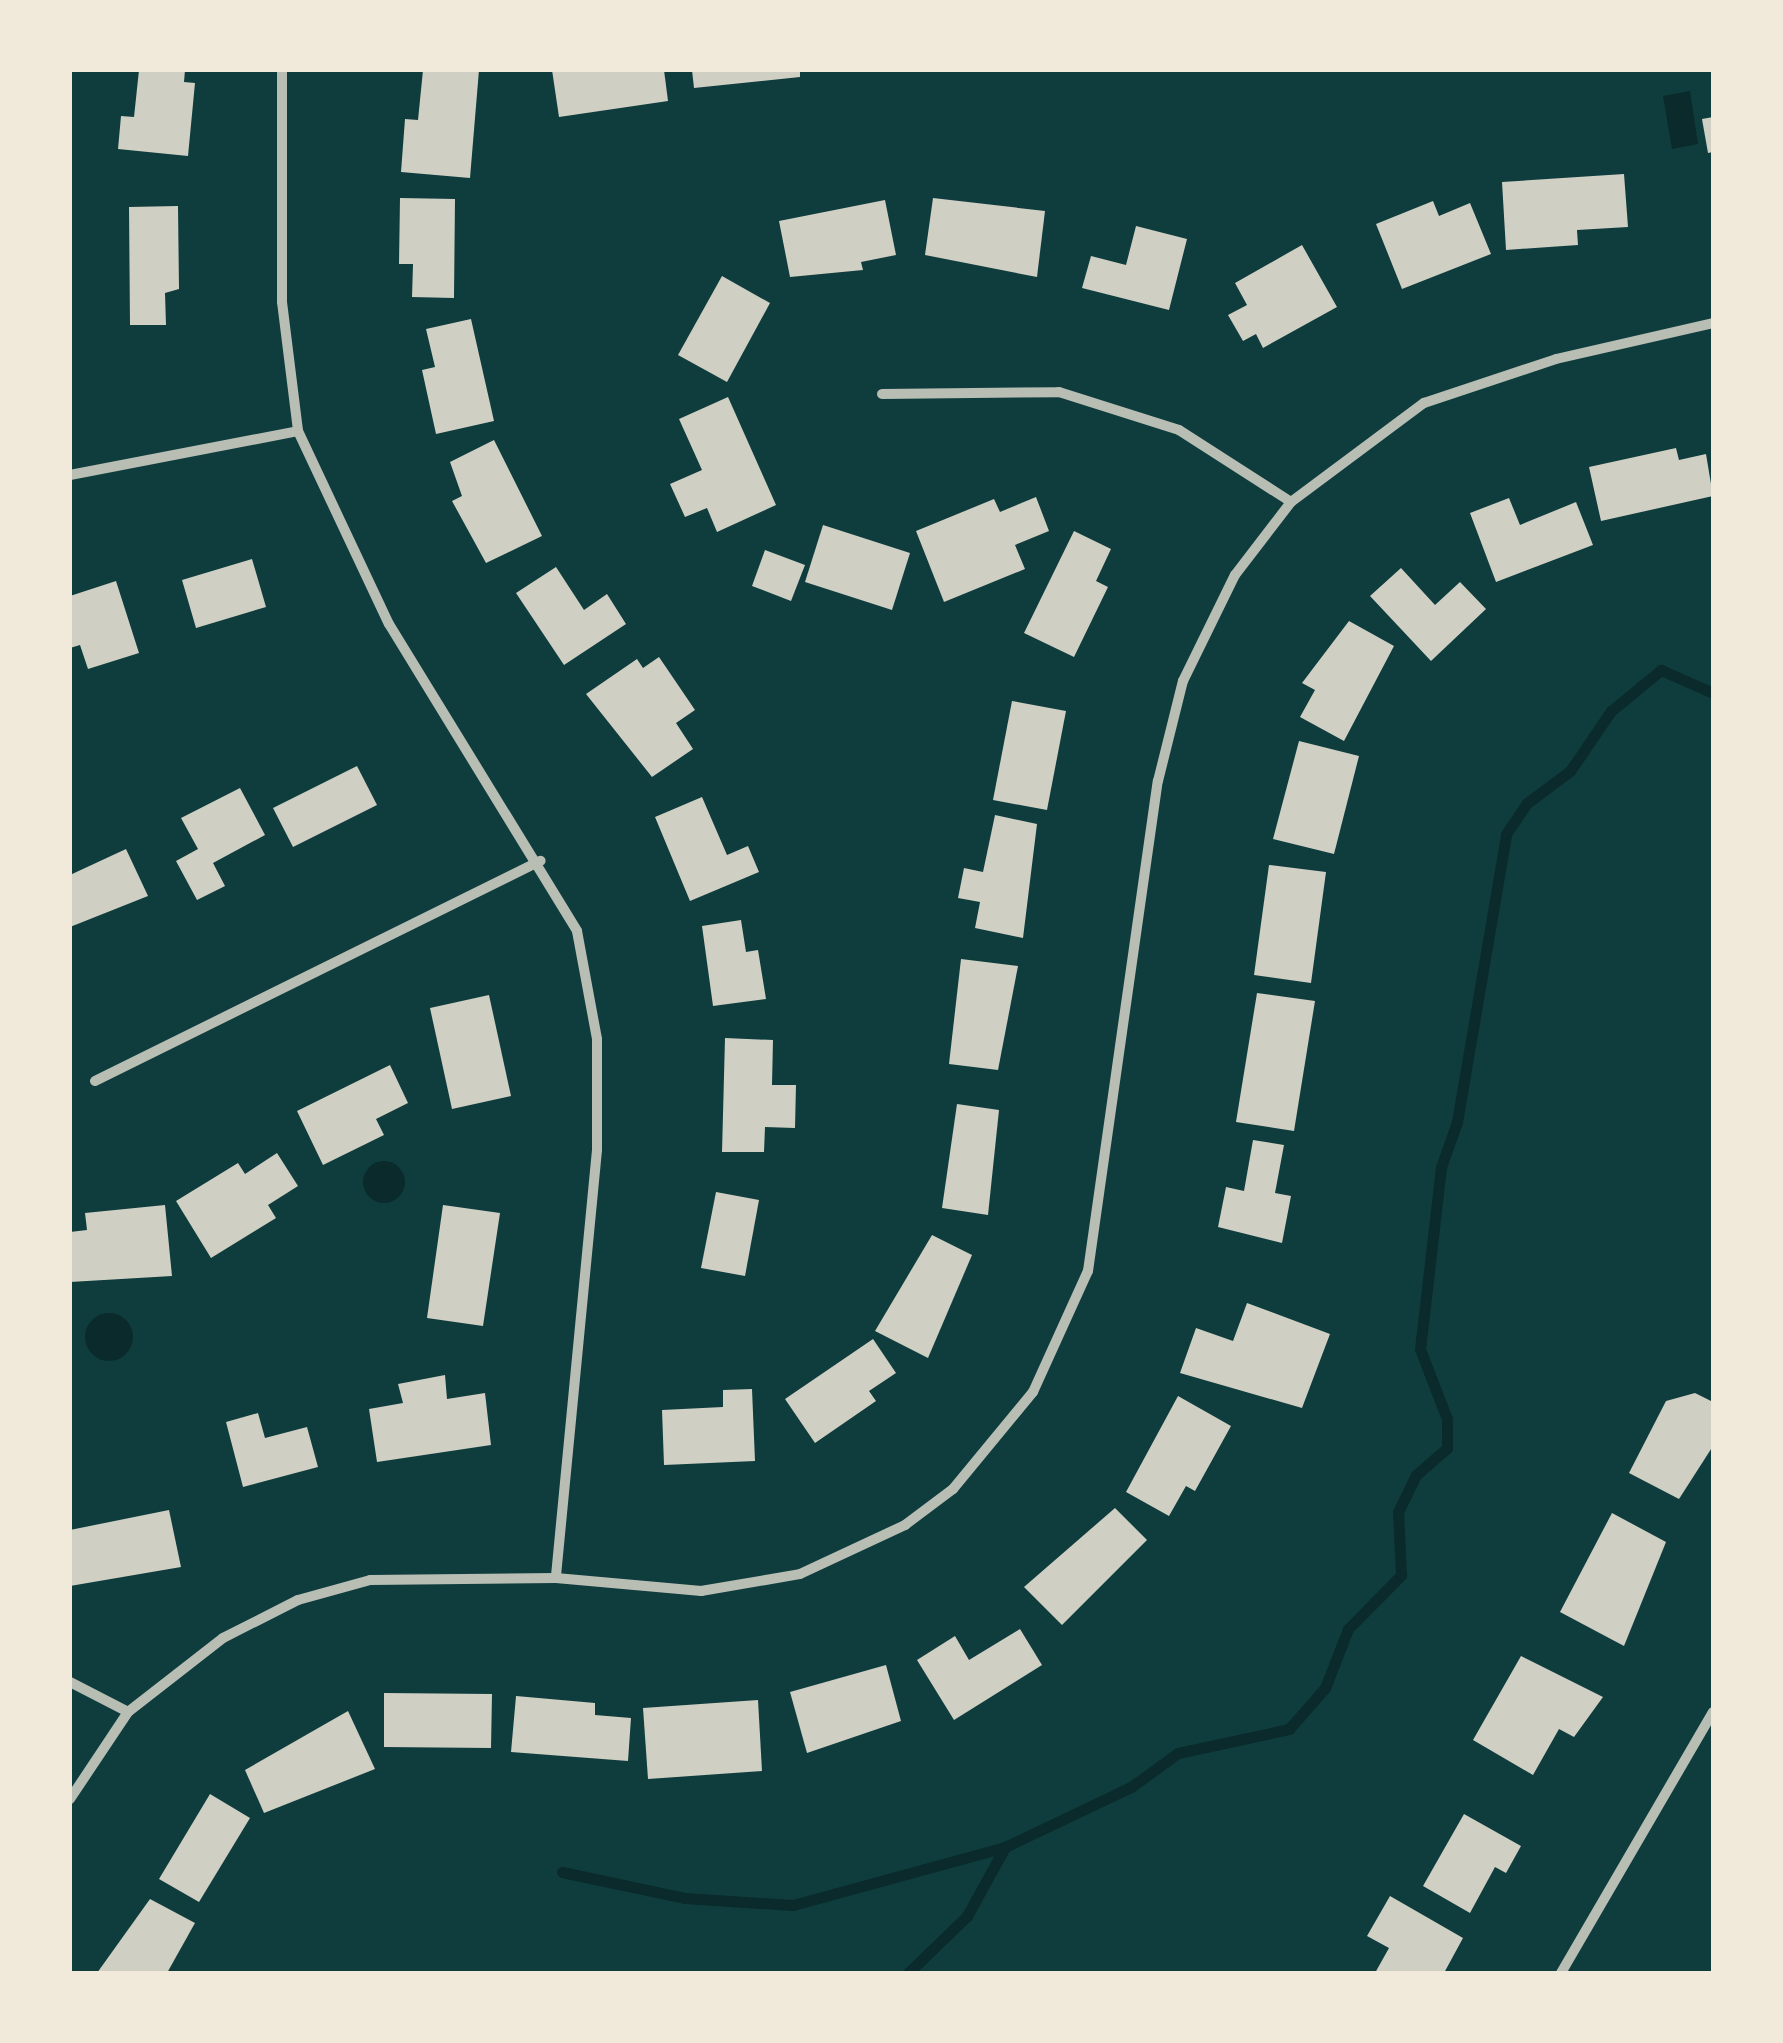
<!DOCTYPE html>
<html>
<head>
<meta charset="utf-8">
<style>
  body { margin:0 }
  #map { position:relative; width:1783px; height:2043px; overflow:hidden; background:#0f3d3e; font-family:Lora,serif }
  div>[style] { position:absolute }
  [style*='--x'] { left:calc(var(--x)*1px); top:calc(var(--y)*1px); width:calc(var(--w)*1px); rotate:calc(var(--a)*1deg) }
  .water>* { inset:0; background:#0a2a2b }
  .round { border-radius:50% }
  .stream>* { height:11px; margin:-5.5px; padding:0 5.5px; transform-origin:5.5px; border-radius:5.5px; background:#0a2a2b }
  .building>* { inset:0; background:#cfcfc3 }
  .minor>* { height:10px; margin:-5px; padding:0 5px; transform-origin:5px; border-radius:5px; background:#b8beb3 }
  span { translate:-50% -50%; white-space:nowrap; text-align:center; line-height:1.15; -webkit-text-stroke:10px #f1e9da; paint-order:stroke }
  .frame { position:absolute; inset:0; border:72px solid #f1e9da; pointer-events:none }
</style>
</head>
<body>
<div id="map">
  <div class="water">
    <i style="clip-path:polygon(1690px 91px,1698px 144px,1672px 149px,1663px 96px)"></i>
    <i class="round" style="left:363px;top:1161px;width:42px;height:42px"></i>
    <i class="round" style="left:85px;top:1313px;width:48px;height:48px"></i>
  </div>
  <div class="stream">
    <i style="--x:562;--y:1872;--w:125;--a:12"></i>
    <i style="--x:684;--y:1898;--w:109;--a:3.7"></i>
    <i style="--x:793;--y:1905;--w:220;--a:-15.3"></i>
    <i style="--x:1005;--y:1847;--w:140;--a:-25.5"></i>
    <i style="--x:1131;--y:1787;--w:58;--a:-35.9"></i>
    <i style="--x:1178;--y:1753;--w:114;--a:-12.2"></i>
    <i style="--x:1289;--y:1729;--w:55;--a:-48.7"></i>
    <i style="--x:1325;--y:1688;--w:63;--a:-68.7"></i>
    <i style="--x:1348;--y:1629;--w:76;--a:-45.5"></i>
    <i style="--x:1401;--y:1575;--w:63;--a:-92.7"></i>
    <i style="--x:1398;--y:1512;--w:41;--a:-64.1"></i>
    <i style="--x:1416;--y:1475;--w:41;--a:-41.1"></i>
    <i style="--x:1447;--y:1448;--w:29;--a:-90"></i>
    <i style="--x:1447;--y:1419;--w:75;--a:-111.1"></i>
    <i style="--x:1420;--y:1349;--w:183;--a:-83.4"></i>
    <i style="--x:1441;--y:1167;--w:48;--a:-70.4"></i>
    <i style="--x:1457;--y:1122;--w:292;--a:-80.3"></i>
    <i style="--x:1506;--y:834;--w:37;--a:-56"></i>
    <i style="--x:1527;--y:803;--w:54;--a:-36.7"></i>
    <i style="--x:1570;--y:771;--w:73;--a:-55.7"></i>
    <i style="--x:1611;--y:711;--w:65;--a:-39.4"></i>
    <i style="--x:1661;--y:670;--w:57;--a:23.9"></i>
    <i style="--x:908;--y:1973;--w:82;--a:-44"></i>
    <i style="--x:967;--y:1916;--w:79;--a:-61.2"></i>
  </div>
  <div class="building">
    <i style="clip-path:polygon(139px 70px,185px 70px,184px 82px,195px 83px,188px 156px,118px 149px,121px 116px,134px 117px)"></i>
    <i style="clip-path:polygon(423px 70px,479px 70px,470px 178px,401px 172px,405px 119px,418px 120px)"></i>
    <i style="clip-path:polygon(552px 70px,664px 70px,668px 101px,559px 117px)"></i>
    <i style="clip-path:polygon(692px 70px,800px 70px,800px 77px,694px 88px)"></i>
    <i style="clip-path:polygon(1713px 117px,1713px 152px,1708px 153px,1702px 119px)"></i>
    <i style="clip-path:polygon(1624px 174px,1628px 227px,1577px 230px,1578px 245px,1506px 250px,1502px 182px)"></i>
    <i style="clip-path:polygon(400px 198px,455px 199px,454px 298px,412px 297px,413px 264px,399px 264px)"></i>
    <i style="clip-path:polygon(933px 198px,1045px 211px,1037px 277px,925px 255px)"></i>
    <i style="clip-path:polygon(885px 200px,896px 255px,861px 262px,863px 270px,790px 277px,779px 221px)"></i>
    <i style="clip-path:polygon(1433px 201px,1439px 216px,1470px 203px,1491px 254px,1402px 289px,1376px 224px)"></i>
    <i style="clip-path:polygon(178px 206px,179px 289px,165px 293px,166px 325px,130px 325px,129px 207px)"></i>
    <i style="clip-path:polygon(1136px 226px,1187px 239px,1169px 310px,1082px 288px,1091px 256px,1126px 265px)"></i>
    <i style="clip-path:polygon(1302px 245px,1337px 307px,1263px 348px,1256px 334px,1243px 341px,1228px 315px,1247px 305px,1235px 283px)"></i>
    <i style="clip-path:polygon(722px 276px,770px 303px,727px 382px,678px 355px)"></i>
    <i style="clip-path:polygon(471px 319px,494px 421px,436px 434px,422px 370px,435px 367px,426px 329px)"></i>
    <i style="clip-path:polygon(728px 397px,776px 505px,717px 532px,707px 508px,685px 517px,670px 484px,702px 470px,679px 419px)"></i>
    <i style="clip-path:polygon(494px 440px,542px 536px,486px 563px,452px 501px,462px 496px,450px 462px)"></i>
    <i style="clip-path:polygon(1676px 448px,1679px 460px,1706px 454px,1713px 496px,1601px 521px,1589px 467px)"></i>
    <i style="clip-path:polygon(1036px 497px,1049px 531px,1015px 545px,1025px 569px,944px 602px,916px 531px,994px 499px,1000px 512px)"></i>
    <i style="clip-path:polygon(1509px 498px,1520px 525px,1576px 502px,1593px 545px,1496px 582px,1470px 513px)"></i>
    <i style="clip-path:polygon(823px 525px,910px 553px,892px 610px,805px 582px)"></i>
    <i style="clip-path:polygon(1074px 531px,1111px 549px,1096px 581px,1108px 587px,1074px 657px,1024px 633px)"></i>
    <i style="clip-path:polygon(765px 550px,805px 565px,791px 601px,752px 586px)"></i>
    <i style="clip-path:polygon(252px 559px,266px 607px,196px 628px,182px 580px)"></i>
    <i style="clip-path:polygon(556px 567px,584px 610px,607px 594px,626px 624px,564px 665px,516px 593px)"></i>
    <i style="clip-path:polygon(1401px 568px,1435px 605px,1460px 582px,1486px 609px,1431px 661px,1370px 596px)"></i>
    <i style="clip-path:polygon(116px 581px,139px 653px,88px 669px,80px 645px,70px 648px,70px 596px)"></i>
    <i style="clip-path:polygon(1349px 621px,1394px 646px,1344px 741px,1300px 717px,1315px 690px,1302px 683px)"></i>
    <i style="clip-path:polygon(659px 657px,695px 710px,676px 723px,693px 749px,652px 777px,586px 694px,637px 659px,643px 668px)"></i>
    <i style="clip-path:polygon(1012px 701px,1066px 711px,1047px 810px,993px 800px)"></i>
    <i style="clip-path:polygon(1299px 741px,1359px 756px,1334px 854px,1273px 839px)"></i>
    <i style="clip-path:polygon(357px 766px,377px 805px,293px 847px,273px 808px)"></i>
    <i style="clip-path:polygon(240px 788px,265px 835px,213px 863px,225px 886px,197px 900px,176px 861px,198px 849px,181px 818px)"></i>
    <i style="clip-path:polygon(702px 797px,727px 855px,748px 846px,759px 872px,690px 901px,655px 817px)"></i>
    <i style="clip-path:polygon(995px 815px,1037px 824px,1023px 938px,975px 928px,980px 902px,958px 898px,964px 868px,983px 872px)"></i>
    <i style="clip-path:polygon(126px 849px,148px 896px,70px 927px,70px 875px)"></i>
    <i style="clip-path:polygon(1269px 865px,1326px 872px,1311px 983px,1254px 975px)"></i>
    <i style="clip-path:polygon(741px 920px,746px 952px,758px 950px,766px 999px,713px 1006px,702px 926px)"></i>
    <i style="clip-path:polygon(961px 959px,1018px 966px,998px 1070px,949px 1064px)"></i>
    <i style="clip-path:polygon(1257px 993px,1315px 1001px,1294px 1131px,1236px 1122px)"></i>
    <i style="clip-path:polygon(489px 995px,511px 1096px,452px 1109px,430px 1008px)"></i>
    <i style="clip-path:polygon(725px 1038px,773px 1040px,772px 1085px,796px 1085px,795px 1128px,765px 1127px,764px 1152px,722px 1152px)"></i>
    <i style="clip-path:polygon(390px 1065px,408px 1103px,376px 1119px,384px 1135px,323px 1165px,297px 1111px)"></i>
    <i style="clip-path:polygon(957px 1104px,999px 1110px,988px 1215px,942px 1208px)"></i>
    <i style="clip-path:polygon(1253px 1140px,1284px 1145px,1275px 1193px,1291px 1196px,1282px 1243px,1218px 1227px,1226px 1187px,1244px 1191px)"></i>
    <i style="clip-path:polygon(277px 1153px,298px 1186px,268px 1205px,276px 1218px,211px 1258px,176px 1201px,238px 1163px,245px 1174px)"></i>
    <i style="clip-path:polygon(716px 1192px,759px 1200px,745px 1276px,701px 1268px)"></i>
    <i style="clip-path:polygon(165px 1205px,172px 1276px,70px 1282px,70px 1232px,87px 1230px,85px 1213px)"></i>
    <i style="clip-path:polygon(443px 1205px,500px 1213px,483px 1326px,427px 1318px)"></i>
    <i style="clip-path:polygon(932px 1235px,972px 1255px,928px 1358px,875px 1331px)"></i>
    <i style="clip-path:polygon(1247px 1303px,1330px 1334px,1302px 1408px,1180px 1373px,1196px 1328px,1233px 1341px)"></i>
    <i style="clip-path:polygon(873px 1339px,896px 1373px,869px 1391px,876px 1401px,815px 1443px,785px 1399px)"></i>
    <i style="clip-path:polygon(445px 1375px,447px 1399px,485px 1393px,491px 1445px,377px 1462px,369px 1409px,403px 1403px,398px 1384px)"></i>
    <i style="clip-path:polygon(752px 1389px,755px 1461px,664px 1465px,662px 1410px,723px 1407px,723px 1390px)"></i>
    <i style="clip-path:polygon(1695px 1393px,1713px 1402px,1713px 1446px,1679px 1499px,1629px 1473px,1666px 1401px)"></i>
    <i style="clip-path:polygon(1178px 1396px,1231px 1426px,1195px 1491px,1186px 1486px,1169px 1516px,1126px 1492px)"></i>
    <i style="clip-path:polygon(258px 1413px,265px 1438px,307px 1427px,318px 1467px,243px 1487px,226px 1422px)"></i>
    <i style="clip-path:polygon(1115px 1508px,1147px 1540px,1062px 1625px,1024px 1587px)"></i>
    <i style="clip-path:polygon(169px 1510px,181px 1567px,70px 1586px,70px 1530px)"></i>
    <i style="clip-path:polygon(1612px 1513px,1666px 1542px,1624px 1646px,1560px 1612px)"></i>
    <i style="clip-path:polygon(1020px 1629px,1042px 1665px,954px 1720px,917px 1660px,955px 1636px,969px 1660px)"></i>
    <i style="clip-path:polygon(1521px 1656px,1603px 1697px,1574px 1737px,1559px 1729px,1533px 1775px,1473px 1740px)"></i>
    <i style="clip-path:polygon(886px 1665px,901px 1721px,807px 1753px,790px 1692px)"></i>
    <i style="clip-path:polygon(384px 1693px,492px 1694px,491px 1748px,384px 1747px)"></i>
    <i style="clip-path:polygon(516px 1696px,595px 1703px,595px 1715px,631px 1718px,628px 1761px,511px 1752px)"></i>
    <i style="clip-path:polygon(758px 1700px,762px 1771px,648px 1779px,643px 1708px)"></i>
    <i style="clip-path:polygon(348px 1711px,375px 1769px,264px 1813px,245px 1770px)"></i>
    <i style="clip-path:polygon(210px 1794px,250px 1818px,199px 1902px,159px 1879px)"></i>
    <i style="clip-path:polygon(1464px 1814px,1521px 1846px,1506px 1873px,1495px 1867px,1470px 1913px,1423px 1886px)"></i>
    <i style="clip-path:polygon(1390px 1896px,1463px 1938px,1444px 1973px,1375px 1973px,1389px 1948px,1367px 1936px)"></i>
    <i style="clip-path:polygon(150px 1899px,195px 1923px,167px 1973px,97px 1973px)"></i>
  </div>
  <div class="minor">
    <i style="--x:282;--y:70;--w:232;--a:90"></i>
    <i style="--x:282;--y:302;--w:130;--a:82.9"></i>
    <i style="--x:298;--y:431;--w:213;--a:64.8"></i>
    <i style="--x:389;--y:624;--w:360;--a:58.5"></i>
    <i style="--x:577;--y:931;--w:110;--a:79.5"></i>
    <i style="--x:597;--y:1039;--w:111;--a:90"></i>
    <i style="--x:597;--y:1150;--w:430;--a:95.5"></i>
    <i style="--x:882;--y:394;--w:177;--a:-0.6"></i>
    <i style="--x:1059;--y:392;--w:126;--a:17.6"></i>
    <i style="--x:1179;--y:430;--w:133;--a:32.7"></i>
    <i style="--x:70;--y:475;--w:232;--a:-10.9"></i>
    <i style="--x:95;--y:1081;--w:497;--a:-26.3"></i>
    <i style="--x:70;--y:1682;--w:65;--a:27.3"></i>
    <i style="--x:70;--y:1799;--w:105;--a:-56.3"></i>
    <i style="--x:128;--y:1712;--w:120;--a:-37.9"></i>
    <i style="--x:223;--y:1638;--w:84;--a:-26.9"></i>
    <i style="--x:298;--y:1600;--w:75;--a:-15.5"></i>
    <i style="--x:370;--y:1580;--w:186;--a:-0.6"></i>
    <i style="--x:556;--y:1578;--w:146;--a:5.1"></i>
    <i style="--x:701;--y:1591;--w:100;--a:-9.7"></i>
    <i style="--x:800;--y:1574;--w:116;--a:-25"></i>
    <i style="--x:905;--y:1525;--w:60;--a:-36.9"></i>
    <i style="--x:953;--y:1489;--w:126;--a:-50.5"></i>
    <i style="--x:1033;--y:1392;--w:133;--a:-65.6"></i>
    <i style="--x:1088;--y:1271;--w:495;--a:-81.9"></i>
    <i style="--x:1158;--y:781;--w:103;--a:-76"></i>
    <i style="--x:1183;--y:681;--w:118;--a:-63.9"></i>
    <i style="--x:1235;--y:575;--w:92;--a:-52.5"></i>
    <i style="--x:1291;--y:502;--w:166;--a:-36.7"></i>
    <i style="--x:1424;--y:403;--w:139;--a:-18.4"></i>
    <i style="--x:1556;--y:359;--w:161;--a:-12.9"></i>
    <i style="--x:1561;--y:1973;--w:302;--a:-59.8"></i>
  </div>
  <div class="frame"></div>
</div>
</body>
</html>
